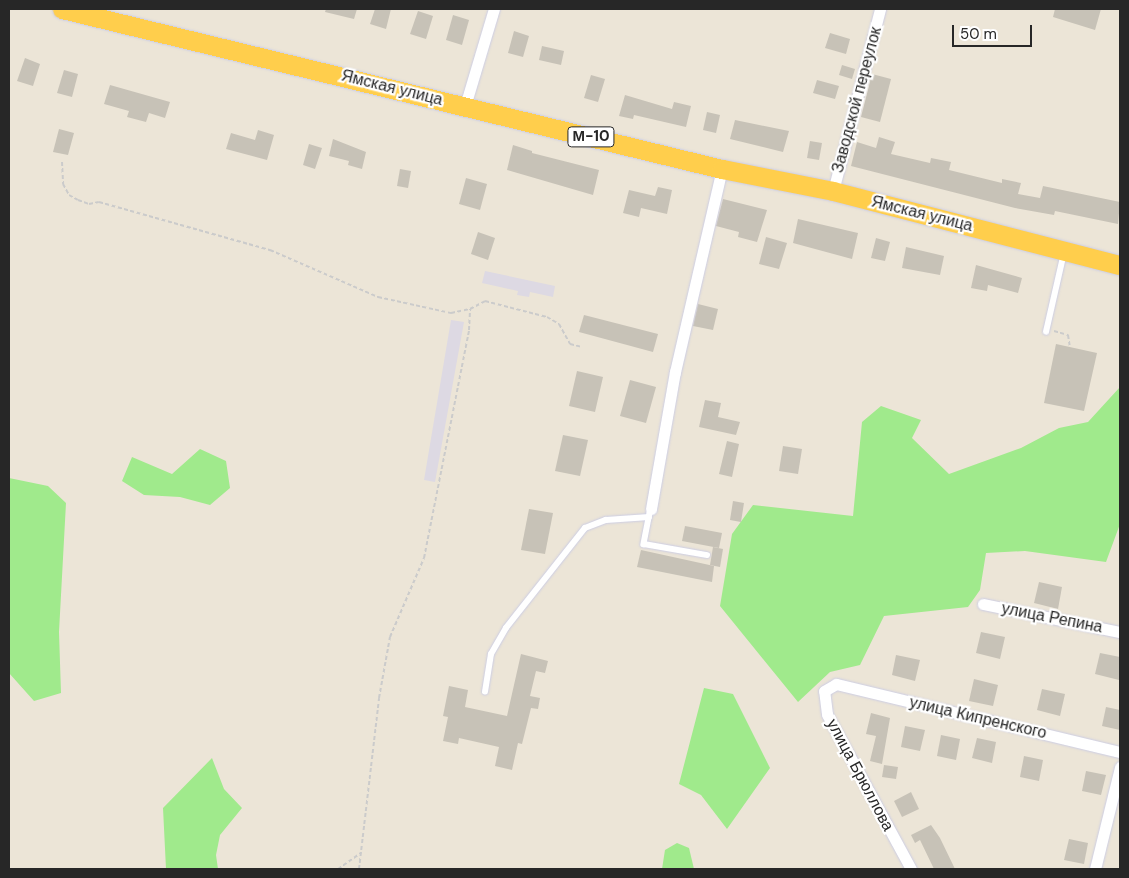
<!DOCTYPE html>
<html>
<head>
<meta charset="utf-8">
<style>
  body { margin:0 }
  #map { position:relative; width:1129px; height:878px; overflow:hidden; background:#ece5d7; font-family:"DM Sans",sans-serif }
  div>[style] { position:absolute }
  [style*='--x'] { left:calc(var(--x)*1px); top:calc(var(--y)*1px); width:calc(var(--w)*1px); rotate:calc(var(--a)*1deg) }
  .industrial>* { inset:0; background:#ddd9e3 }
  .green>* { inset:0; background:#a0ea8c }
  .building>* { inset:0; background:#c7c2b7 }
  .path>* { height:2px; margin-top:-1px; transform-origin:0; background:repeating-linear-gradient(90deg,#cbcbcb 0 4px,transparent 0 6.5px) }
  .roads { filter:drop-shadow(0 0 1px #cccde3) drop-shadow(0 0 1px #cccde3) }
  .service>* { height:5.5px; margin:-2.75px; padding:0 2.75px; transform-origin:2.75px; border-radius:2.75px; background:#fff }
  .minor>* { height:11px; margin:-5.5px; padding:0 5.5px; transform-origin:5.5px; border-radius:5.5px; background:#fff }
  .trunk>* { height:19px; margin:-9.5px; padding:0 9.5px; transform-origin:9.5px; border-radius:9.5px; background:#ffce4c }
  span { translate:-50% -50%; white-space:nowrap; text-align:center; line-height:1.15; -webkit-text-stroke:4.5px #fff; paint-order:stroke }
  .shield-label span { padding:1px 4px; background:#fff; border:1px solid; border-radius:4px; -webkit-text-stroke-width:0 }
  .shield-label { font-size:15px; color:#272727; font-weight:700 }
  .street-label { font-size:16px; color:#272727 }
  .frame { position:absolute; inset:0; border:10px solid #272727; pointer-events:none }
  .scale { position:absolute; left:952px; top:25px; width:80px; height:22px; box-sizing:border-box; border:2px solid #272727; border-top:0; padding-left:6px; font-size:15px; line-height:18px; white-space:nowrap; color:#272727; -webkit-text-stroke:4px #fff; paint-order:stroke }
</style>
</head>
<body>
<div id="map">
  <div class="industrial">
    <i style="clip-path:polygon(485px 271px,555px 286px,553px 297px,530px 292px,529px 297px,517px 295px,518px 291px,482px 283px)"></i>
    <i style="clip-path:polygon(451px 320px,464px 322px,435px 482px,424px 480px)"></i>
  </div>
  <div class="green">
    <i style="clip-path:polygon(1120px 387px,1120px 524px,1106px 562px,1025px 551px,986px 553px,980px 590px,968px 607px,884px 616px,860px 665px,830px 672px,798px 702px,720px 606px,732px 534px,753px 505px,853px 516px,862px 422px,881px 406px,921px 420px,912px 438px,949px 474px,1021px 448px,1059px 428px,1088px 422px)"></i>
    <i style="clip-path:polygon(200px 449px,226px 461px,230px 488px,210px 505px,180px 497px,144px 495px,122px 481px,132px 457px,172px 474px)"></i>
    <i style="clip-path:polygon(9px 478px,48px 486px,66px 503px,59px 632px,61px 693px,34px 701px,9px 673px)"></i>
    <i style="clip-path:polygon(704px 688px,733px 694px,770px 768px,727px 829px,701px 795px,679px 784px)"></i>
    <i style="clip-path:polygon(212px 758px,224px 789px,242px 808px,220px 835px,216px 855px,218px 869px,166px 869px,163px 808px)"></i>
    <i style="clip-path:polygon(677px 843px,689px 848px,694px 869px,662px 869px,665px 850px)"></i>
  </div>
  <div class="building">
    <i style="clip-path:polygon(326px 9px,357px 9px,354px 19px,325px 12px)"></i>
    <i style="clip-path:polygon(375px 9px,391px 9px,386px 29px,370px 24px)"></i>
    <i style="clip-path:polygon(1055px 9px,1101px 9px,1095px 30px,1053px 17px)"></i>
    <i style="clip-path:polygon(418px 11px,433px 16px,426px 39px,410px 34px)"></i>
    <i style="clip-path:polygon(453px 15px,469px 20px,462px 45px,446px 40px)"></i>
    <i style="clip-path:polygon(514px 31px,529px 36px,523px 57px,508px 53px)"></i>
    <i style="clip-path:polygon(830px 33px,850px 39px,846px 54px,825px 48px)"></i>
    <i style="clip-path:polygon(542px 46px,564px 51px,561px 65px,539px 60px)"></i>
    <i style="clip-path:polygon(25px 58px,40px 64px,33px 86px,17px 81px)"></i>
    <i style="clip-path:polygon(842px 65px,855px 69px,852px 79px,839px 75px)"></i>
    <i style="clip-path:polygon(64px 70px,78px 74px,72px 97px,57px 93px)"></i>
    <i style="clip-path:polygon(872px 74px,891px 79px,880px 122px,861px 117px)"></i>
    <i style="clip-path:polygon(591px 75px,605px 79px,598px 102px,584px 98px)"></i>
    <i style="clip-path:polygon(817px 80px,839px 86px,835px 99px,813px 93px)"></i>
    <i style="clip-path:polygon(110px 85px,170px 102px,165px 118px,149px 113px,146px 122px,127px 117px,129px 111px,104px 104px)"></i>
    <i style="clip-path:polygon(625px 95px,672px 109px,674px 102px,691px 106px,686px 127px,634px 115px,633px 119px,619px 116px)"></i>
    <i style="clip-path:polygon(707px 112px,720px 115px,716px 133px,703px 130px)"></i>
    <i style="clip-path:polygon(735px 120px,789px 131px,783px 152px,730px 139px)"></i>
    <i style="clip-path:polygon(59px 129px,74px 133px,68px 155px,53px 152px)"></i>
    <i style="clip-path:polygon(258px 130px,274px 135px,267px 160px,226px 149px,231px 133px,255px 140px)"></i>
    <i style="clip-path:polygon(879px 137px,895px 142px,891px 154px,930px 163px,931px 158px,951px 162px,949px 170px,1002px 183px,1002px 179px,1021px 183px,1018px 194px,1040px 198px,1043px 186px,1120px 202px,1118px 224px,1055px 211px,1054px 215px,1015px 208px,851px 166px,857px 142px,876px 148px)"></i>
    <i style="clip-path:polygon(333px 139px,366px 152px,362px 169px,348px 165px,349px 161px,329px 156px)"></i>
    <i style="clip-path:polygon(810px 141px,822px 143px,819px 160px,807px 158px)"></i>
    <i style="clip-path:polygon(309px 144px,322px 148px,315px 169px,303px 165px)"></i>
    <i style="clip-path:polygon(513px 145px,532px 151px,532px 153px,599px 170px,593px 195px,507px 170px)"></i>
    <i style="clip-path:polygon(400px 169px,411px 171px,408px 188px,397px 186px)"></i>
    <i style="clip-path:polygon(466px 178px,487px 184px,480px 210px,459px 204px)"></i>
    <i style="clip-path:polygon(658px 187px,672px 190px,667px 214px,641px 208px,639px 217px,623px 213px,629px 190px,655px 196px)"></i>
    <i style="clip-path:polygon(723px 199px,767px 210px,757px 242px,738px 237px,739px 232px,716px 226px)"></i>
    <i style="clip-path:polygon(798px 219px,858px 233px,852px 259px,793px 243px)"></i>
    <i style="clip-path:polygon(478px 232px,495px 238px,488px 260px,471px 254px)"></i>
    <i style="clip-path:polygon(766px 237px,787px 243px,779px 269px,759px 264px)"></i>
    <i style="clip-path:polygon(876px 238px,890px 242px,885px 261px,871px 258px)"></i>
    <i style="clip-path:polygon(906px 247px,944px 256px,940px 275px,902px 268px)"></i>
    <i style="clip-path:polygon(976px 265px,1022px 278px,1018px 293px,988px 285px,987px 291px,971px 288px)"></i>
    <i style="clip-path:polygon(698px 304px,718px 309px,713px 330px,693px 326px)"></i>
    <i style="clip-path:polygon(584px 315px,658px 334px,653px 352px,579px 332px)"></i>
    <i style="clip-path:polygon(1056px 344px,1097px 353px,1084px 411px,1044px 403px)"></i>
    <i style="clip-path:polygon(577px 371px,603px 377px,595px 412px,569px 406px)"></i>
    <i style="clip-path:polygon(630px 380px,656px 387px,646px 423px,620px 416px)"></i>
    <i style="clip-path:polygon(705px 400px,721px 403px,718px 417px,740px 422px,736px 435px,699px 427px)"></i>
    <i style="clip-path:polygon(563px 435px,588px 440px,580px 476px,555px 471px)"></i>
    <i style="clip-path:polygon(727px 441px,739px 444px,732px 477px,719px 474px)"></i>
    <i style="clip-path:polygon(783px 446px,802px 449px,798px 474px,779px 471px)"></i>
    <i style="clip-path:polygon(733px 501px,744px 503px,741px 522px,730px 520px)"></i>
    <i style="clip-path:polygon(529px 509px,553px 513px,545px 554px,521px 550px)"></i>
    <i style="clip-path:polygon(685px 526px,722px 533px,719px 548px,682px 541px)"></i>
    <i style="clip-path:polygon(713px 547px,723px 549px,720px 567px,710px 565px)"></i>
    <i style="clip-path:polygon(641px 550px,714px 566px,712px 582px,637px 567px)"></i>
    <i style="clip-path:polygon(1039px 582px,1062px 587px,1058px 609px,1034px 603px)"></i>
    <i style="clip-path:polygon(981px 632px,1005px 637px,1000px 659px,976px 653px)"></i>
    <i style="clip-path:polygon(1100px 653px,1120px 657px,1119px 680px,1095px 674px)"></i>
    <i style="clip-path:polygon(521px 654px,548px 661px,545px 673px,536px 671px,530px 696px,540px 698px,538px 709px,531px 708px,522px 744px,518px 743px,512px 770px,495px 766px,499px 747px,459px 738px,458px 744px,443px 741px,448px 717px,443px 716px,449px 686px,468px 690px,465px 707px,507px 716px)"></i>
    <i style="clip-path:polygon(896px 655px,920px 660px,915px 681px,892px 675px)"></i>
    <i style="clip-path:polygon(974px 679px,998px 685px,993px 706px,969px 701px)"></i>
    <i style="clip-path:polygon(1042px 689px,1065px 694px,1060px 716px,1037px 710px)"></i>
    <i style="clip-path:polygon(1106px 707px,1120px 710px,1120px 730px,1102px 726px)"></i>
    <i style="clip-path:polygon(871px 713px,890px 718px,882px 764px,870px 761px,876px 736px,866px 734px)"></i>
    <i style="clip-path:polygon(905px 726px,925px 730px,920px 751px,901px 747px)"></i>
    <i style="clip-path:polygon(941px 735px,960px 739px,956px 760px,937px 756px)"></i>
    <i style="clip-path:polygon(977px 738px,996px 742px,992px 763px,972px 758px)"></i>
    <i style="clip-path:polygon(1024px 756px,1043px 760px,1039px 781px,1020px 777px)"></i>
    <i style="clip-path:polygon(884px 765px,898px 767px,896px 779px,882px 777px)"></i>
    <i style="clip-path:polygon(1086px 771px,1106px 775px,1101px 795px,1082px 791px)"></i>
    <i style="clip-path:polygon(911px 792px,919px 809px,902px 817px,894px 801px)"></i>
    <i style="clip-path:polygon(931px 825px,940px 838px,955px 869px,934px 869px,920px 840px,915px 843px,911px 835px)"></i>
    <i style="clip-path:polygon(1069px 839px,1088px 843px,1084px 864px,1064px 860px)"></i>
  </div>
  <div class="path">
    <i style="--x:62;--y:162;--w:22;--a:87"></i>
    <i style="--x:63;--y:184;--w:13;--a:61"></i>
    <i style="--x:69;--y:195;--w:10;--a:29"></i>
    <i style="--x:78;--y:200;--w:12;--a:20"></i>
    <i style="--x:89;--y:204;--w:10;--a:-11"></i>
    <i style="--x:99;--y:202;--w:178;--a:15.7"></i>
    <i style="--x:270;--y:250;--w:118;--a:23.5"></i>
    <i style="--x:378;--y:297;--w:75;--a:12.4"></i>
    <i style="--x:451;--y:313;--w:19;--a:-12"></i>
    <i style="--x:1054;--y:331;--w:15;--a:16"></i>
    <i style="--x:1068;--y:335;--w:12;--a:81"></i>
    <i style="--x:338;--y:869;--w:28;--a:-35"></i>
    <i style="--x:359;--y:869;--w:172;--a:-83.3"></i>
    <i style="--x:379;--y:698;--w:62;--a:-79.8"></i>
    <i style="--x:390;--y:637;--w:86;--a:-66.7"></i>
    <i style="--x:424;--y:558;--w:232;--a:-78.8"></i>
    <i style="--x:469;--y:330;--w:21;--a:-87"></i>
    <i style="--x:470;--y:309;--w:17;--a:-28"></i>
    <i style="--x:485;--y:301;--w:64;--a:14.5"></i>
    <i style="--x:547;--y:317;--w:14;--a:30"></i>
    <i style="--x:559;--y:324;--w:23;--a:61"></i>
    <i style="--x:570;--y:344;--w:12;--a:14"></i>
  </div>
  <div class="roads">
    <div class="service">
      <i style="--x:1046;--y:332;--w:81;--a:-77.2"></i>
      <i style="--x:650;--y:513;--w:32;--a:101"></i>
      <i style="--x:644;--y:544;--w:64;--a:9.9"></i>
      <i style="--x:485;--y:692;--w:38;--a:-81"></i>
      <i style="--x:491;--y:654;--w:30;--a:-60"></i>
      <i style="--x:506;--y:628;--w:127;--a:-51.7"></i>
      <i style="--x:585;--y:528;--w:22;--a:-21"></i>
      <i style="--x:606;--y:520;--w:43;--a:-4"></i>
    </div>
    <div class="minor">
      <i style="--x:465;--y:106;--w:101;--a:-73.4"></i>
      <i style="--x:833;--y:191;--w:188;--a:-75.5"></i>
      <i style="--x:651;--y:509;--w:139;--a:-80.1"></i>
      <i style="--x:675;--y:372;--w:208;--a:-77"></i>
      <i style="--x:983;--y:604;--w:140;--a:11.6"></i>
      <i style="--x:911;--y:869;--w:176;--a:-118.5"></i>
      <i style="--x:827;--y:714;--w:23;--a:-97"></i>
      <i style="--x:824;--y:691;--w:14;--a:-30"></i>
      <i style="--x:836;--y:684;--w:292;--a:13.5"></i>
      <i style="--x:1095;--y:869;--w:105;--a:-76.2"></i>
    </div>
    <div class="trunk">
      <i style="--x:62;--y:9;--w:679;--a:13.63"></i>
      <i style="--x:722;--y:169;--w:113;--a:11.2"></i>
      <i style="--x:833;--y:191;--w:296;--a:14.5"></i>
    </div>
  </div>
  <div class="shield-label">
    <span style="left:591px;top:137px">М-10</span>
  </div>
  <div class="street-label">
    <span style="left:392px;top:88px;rotate:14deg">Ямская улица</span>
    <span style="left:857px;top:100px;rotate:-75deg">Заводской переулок</span>
    <span style="left:922px;top:214px;rotate:14deg">Ямская улица</span>
    <span style="left:1052px;top:618px;rotate:11deg">улица Репина</span>
    <span style="left:978px;top:718px;rotate:13deg">улица Кипренского</span>
    <span style="left:860px;top:775px;rotate:62deg">улица Брюллова</span>
  </div>
  <div class="frame"></div>
  <div class="scale">50 m</div>
</div>
</body>
</html>
